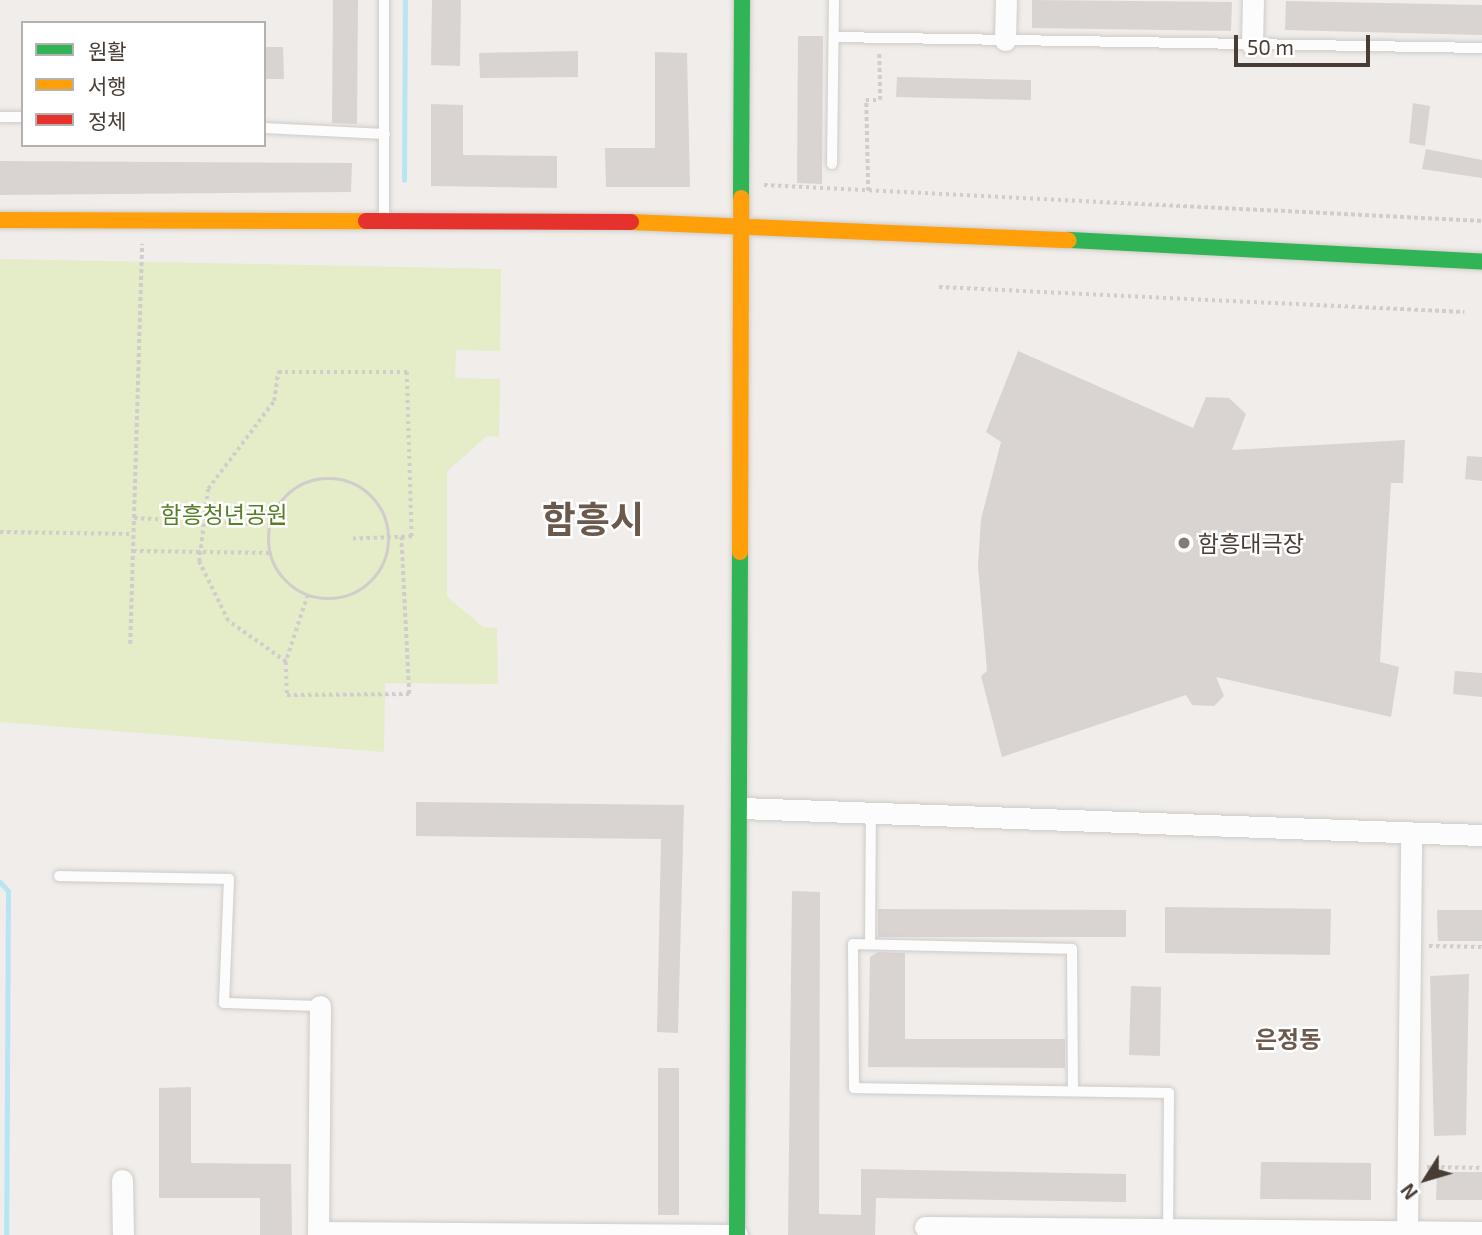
<!DOCTYPE html>
<html>
<head>
<meta charset="utf-8">
<style>
  body { margin:0 }
  #map { position:relative; width:1482px; height:1235px; overflow:hidden; background:#f0edea; font-family:"Exo 2","Noto Sans KR",sans-serif }
  div>[style] { position:absolute }
  [style*='--x'] { left:calc(var(--x)*1px); top:calc(var(--y)*1px); width:calc(var(--w)*1px); rotate:calc(var(--a)*1deg) }
  .green>* { inset:0; background:#e4ecc8 }
  .stream>* { height:5px; margin:-2.5px; padding:0 2.5px; transform-origin:2.5px; border-radius:2.5px; background:#b7e5f2 }
  .building>* { inset:0; background:#d9d4d1 }
  .path>* { height:3.5px; margin-top:-1.75px; transform-origin:0; background:repeating-linear-gradient(90deg,#d1cdca 0 3.5px,transparent 0 7px) }
  .path>.ring { margin:-1.75px; padding:0; box-sizing:content-box; background:none; border:3.5px solid #d1cdca; border-radius:50% }
  .roads { filter:drop-shadow(0 0 2px #cfcbc7) drop-shadow(0 0 2px #cfcbc7) }
  .lane>* { height:10px; margin:-5px; padding:0 5px; transform-origin:5px; border-radius:5px; background:#fdfcfc }
  .street>* { height:21px; margin:-10.5px; padding:0 10.5px; transform-origin:10.5px; border-radius:10.5px; background:#fdfcfc }
  .fast>* { height:16px; margin:-8px; padding:0 8px; transform-origin:8px; border-radius:8px; background:#30b455 }
  .slow>* { height:16px; margin:-8px; padding:0 8px; transform-origin:8px; border-radius:8px; background:#ff9f0a }
  .jam>* { height:16px; margin:-8px; padding:0 8px; transform-origin:8px; border-radius:8px; background:#e5322d }
  .dots>* { width:19px; height:19px; translate:-50% -50%; box-sizing:border-box; border:4px solid #fff; border-radius:50% }
  span { translate:-50% -50%; white-space:nowrap; text-align:center; line-height:1.15; -webkit-text-stroke:5px #fff; paint-order:stroke }
  .park-label { font-size:23px; color:#567e24 }
  .poi-label { font-size:23px; color:#483d35 }
  .left { translate:0 -50%; text-align:left }
  .neighbourhood-label { font-size:24px; color:#6b594b; font-weight:700 }
  .town-label { font-size:37px; color:#6b594b; font-weight:700 }
  .legend { position:absolute; left:21px; top:21px; width:245px; height:126px; box-sizing:border-box; background:#fff; border:2px solid #b6b1ae; margin:0; padding:9px 12px; list-style:none; font-size:21px; color:#483d35 }
  .legend li { display:flex; align-items:center; gap:14px; height:35px }
  .legend b { width:35px; border:2px solid #b6b1ae }
  .north { position:absolute; left:1391px; top:1144px; width:70px; height:70px; -webkit-text-stroke:5px #fff; paint-order:stroke; rotate:233deg; font-size:19px; font-weight:700; line-height:28px; text-align:center; color:#483d35 }
  .north::after { content:''; display:block; margin:auto; width:24px; height:32px; background:#483d35; clip-path:polygon(50% 0,100% 100%,50% 72%,0 100%) }
  .scale { position:absolute; left:1234px; top:35px; width:136px; height:32px; box-sizing:border-box; border:4px solid #483d35; border-top:0; padding-left:9px; font-size:21px; line-height:24px; white-space:nowrap; color:#483d35; -webkit-text-stroke:5px #fff; paint-order:stroke }
</style>
</head>
<body>
<div id="map">
  <div class="green">
    <i style="clip-path:polygon(0 259px,501px 269px,500px 351px,456px 350px,455px 378px,500px 379px,499px 437px,487px 436px,447px 471px,447px 597px,483px 627px,497px 628px,498px 684px,385px 683px,384px 752px,0 722px)"></i>
  </div>
  <div class="stream">
    <i style="--x:404;--y:180;--w:180;--a:-89.7"></i>
    <i style="--x:0;--y:882;--w:12;--a:48"></i>
    <i style="--x:8;--y:891;--w:344;--a:90.3"></i>
  </div>
  <div class="building">
    <i style="clip-path:polygon(333px 0,358px 0,357px 124px,332px 123px)"></i>
    <i style="clip-path:polygon(432px 0,461px 0,460px 66px,431px 65px)"></i>
    <i style="clip-path:polygon(1032px 0,1232px 2px,1231px 31px,1032px 28px)"></i>
    <i style="clip-path:polygon(1286px 1px,1482px 5px,1482px 35px,1285px 30px)"></i>
    <i style="clip-path:polygon(798px 36px,823px 36px,822px 184px,797px 183px)"></i>
    <i style="clip-path:polygon(264px 47px,283px 47px,284px 79px,264px 79px)"></i>
    <i style="clip-path:polygon(578px 51px,578px 77px,480px 78px,479px 53px)"></i>
    <i style="clip-path:polygon(655px 52px,687px 53px,690px 187px,606px 187px,605px 148px,655px 148px)"></i>
    <i style="clip-path:polygon(897px 77px,1031px 80px,1031px 100px,896px 97px)"></i>
    <i style="clip-path:polygon(1413px 103px,1430px 106px,1425px 146px,1409px 143px)"></i>
    <i style="clip-path:polygon(431px 104px,463px 105px,463px 155px,557px 156px,557px 188px,431px 186px)"></i>
    <i style="clip-path:polygon(1426px 149px,1482px 160px,1482px 178px,1422px 169px)"></i>
    <i style="clip-path:polygon(0 161px,352px 163px,351px 192px,0 195px)"></i>
    <i style="clip-path:polygon(1018px 351px,1193px 428px,1206px 397px,1229px 398px,1246px 414px,1232px 450px,1405px 440px,1403px 483px,1391px 483px,1380px 662px,1399px 667px,1391px 717px,1216px 677px,1224px 696px,1214px 706px,1192px 705px,1186px 695px,1002px 757px,981px 676px,987px 671px,978px 566px,981px 519px,1001px 442px,986px 432px)"></i>
    <i style="clip-path:polygon(1467px 456px,1482px 457px,1482px 481px,1465px 479px)"></i>
    <i style="clip-path:polygon(1455px 671px,1482px 673px,1482px 697px,1453px 694px)"></i>
    <i style="clip-path:polygon(416px 802px,684px 805px,678px 1033px,657px 1032px,661px 839px,416px 836px)"></i>
    <i style="clip-path:polygon(792px 891px,820px 892px,819px 1214px,861px 1215px,861px 1169px,1126px 1174px,1126px 1202px,876px 1198px,875px 1235px,788px 1235px)"></i>
    <i style="clip-path:polygon(1165px 907px,1331px 909px,1330px 955px,1165px 953px)"></i>
    <i style="clip-path:polygon(878px 909px,1126px 910px,1126px 937px,878px 937px)"></i>
    <i style="clip-path:polygon(1437px 910px,1482px 910px,1482px 941px,1438px 941px)"></i>
    <i style="clip-path:polygon(878px 952px,905px 953px,905px 1039px,1065px 1039px,1065px 1068px,868px 1067px,870px 957px)"></i>
    <i style="clip-path:polygon(1469px 974px,1466px 1135px,1434px 1136px,1430px 976px)"></i>
    <i style="clip-path:polygon(1131px 986px,1161px 987px,1160px 1056px,1129px 1055px)"></i>
    <i style="clip-path:polygon(658px 1068px,679px 1068px,679px 1215px,658px 1215px)"></i>
    <i style="clip-path:polygon(191px 1087px,191px 1163px,291px 1164px,292px 1235px,260px 1235px,260px 1198px,159px 1198px,159px 1088px)"></i>
    <i style="clip-path:polygon(1261px 1162px,1371px 1163px,1371px 1200px,1260px 1199px)"></i>
    <i style="clip-path:polygon(1437px 1172px,1482px 1172px,1482px 1200px,1436px 1200px)"></i>
  </div>
  <div class="path">
    <i style="--x:764;--y:185;--w:719;--a:2.87"></i>
    <i style="--x:868;--y:191;--w:91;--a:-91.3"></i>
    <i style="--x:866;--y:100;--w:14;--a:0"></i>
    <i style="--x:880;--y:100;--w:48;--a:-91.2"></i>
    <i style="--x:939;--y:287;--w:526;--a:2.73"></i>
    <i class="ring" style="left:269px;top:479px;width:116.5px;height:116.5px"></i>
    <i style="--x:134;--y:518;--w:137;--a:2.9"></i>
    <i style="--x:0;--y:532;--w:133;--a:0.9"></i>
    <i style="--x:133;--y:551;--w:138;--a:0.8"></i>
    <i style="--x:308;--y:595;--w:71;--a:108.2"></i>
    <i style="--x:286;--y:662;--w:71;--a:-144.7"></i>
    <i style="--x:228;--y:621;--w:66;--a:-116.2"></i>
    <i style="--x:199;--y:562;--w:74;--a:-83"></i>
    <i style="--x:208;--y:489;--w:110;--a:-53.1"></i>
    <i style="--x:274;--y:401;--w:29;--a:-82"></i>
    <i style="--x:278;--y:372;--w:129;--a:0"></i>
    <i style="--x:407;--y:372;--w:165;--a:88.3"></i>
    <i style="--x:412;--y:537;--w:59;--a:178.1"></i>
    <i style="--x:130;--y:644;--w:400;--a:-88.3"></i>
    <i style="--x:286;--y:662;--w:33;--a:88"></i>
    <i style="--x:287;--y:695;--w:122;--a:-0.5"></i>
    <i style="--x:409;--y:694;--w:157;--a:-92.9"></i>
    <i style="--x:1429;--y:946;--w:53;--a:1.1"></i>
    <i style="--x:1427;--y:1167;--w:55;--a:1"></i>
  </div>
  <div class="roads">
    <div class="lane">
      <i style="--x:834;--y:37;--w:648;--a:0.97"></i>
      <i style="--x:0;--y:117;--w:23;--a:0"></i>
      <i style="--x:264;--y:128;--w:121;--a:2.8"></i>
      <i style="--x:832;--y:164;--w:164;--a:-89.3"></i>
      <i style="--x:384;--y:218;--w:218;--a:-90"></i>
      <i style="--x:59;--y:876;--w:170;--a:1"></i>
      <i style="--x:229;--y:879;--w:124;--a:92.3"></i>
      <i style="--x:224;--y:1003;--w:96;--a:1.8"></i>
      <i style="--x:870;--y:944;--w:131;--a:-89.6"></i>
      <i style="--x:1073;--y:1091;--w:142;--a:-90.4"></i>
      <i style="--x:1072;--y:949;--w:219;--a:-178.7"></i>
      <i style="--x:853;--y:944;--w:144;--a:89.6"></i>
      <i style="--x:854;--y:1088;--w:315;--a:0.9"></i>
      <i style="--x:1169;--y:1093;--w:136;--a:90.4"></i>
    </div>
    <div class="street">
      <i style="--x:1005;--y:40;--w:40;--a:-88.6"></i>
      <i style="--x:1252;--y:44;--w:44;--a:-88.7"></i>
      <i style="--x:741;--y:808;--w:741;--a:2.09"></i>
      <i style="--x:122;--y:1180;--w:55;--a:89"></i>
      <i style="--x:925;--y:1227;--w:557;--a:0.51"></i>
      <i style="--x:318;--y:1232;--w:419;--a:0.4"></i>
      <i style="--x:318;--y:1235;--w:229;--a:-89.5"></i>
      <i style="--x:1407;--y:1235;--w:401;--a:-89.4"></i>
    </div>
    <div class="fast">
      <i style="--x:741;--y:198;--w:198;--a:-89.7"></i>
      <i style="--x:1069;--y:240;--w:414;--a:3"></i>
      <i style="--x:737;--y:1235;--w:683;--a:-89.75"></i>
    </div>
    <div class="slow">
      <i style="--x:0;--y:220;--w:366;--a:0.2"></i>
      <i style="--x:631;--y:222;--w:438;--a:2.4"></i>
      <i style="--x:740;--y:552;--w:354;--a:-89.8"></i>
    </div>
    <div class="jam">
      <i style="--x:366;--y:221;--w:265;--a:0.2"></i>
    </div>
  </div>
  <div class="dots">
    <i style="left:1184px;top:543px;background:#837b74"></i>
  </div>
  <div class="park-label">
    <span style="left:224px;top:514px">함흥청년공원</span>
  </div>
  <div class="poi-label">
    <span class="left" style="left:1198px;top:543px">함흥대극장</span>
  </div>
  <div class="neighbourhood-label">
    <span style="left:1288px;top:1039px">은정동</span>
  </div>
  <div class="town-label">
    <span style="left:593px;top:518px">함흥시</span>
  </div>
  <ul class="legend">
  <li><b style="height:9px;background:#30b455"></b>원활</li>
  <li><b style="height:9px;background:#ff9f0a"></b>서행</li>
  <li><b style="height:9px;background:#e5322d"></b>정체</li>
  </ul>
  <div class="north">N</div>
  <div class="scale">50 m</div>
</div>
</body>
</html>
